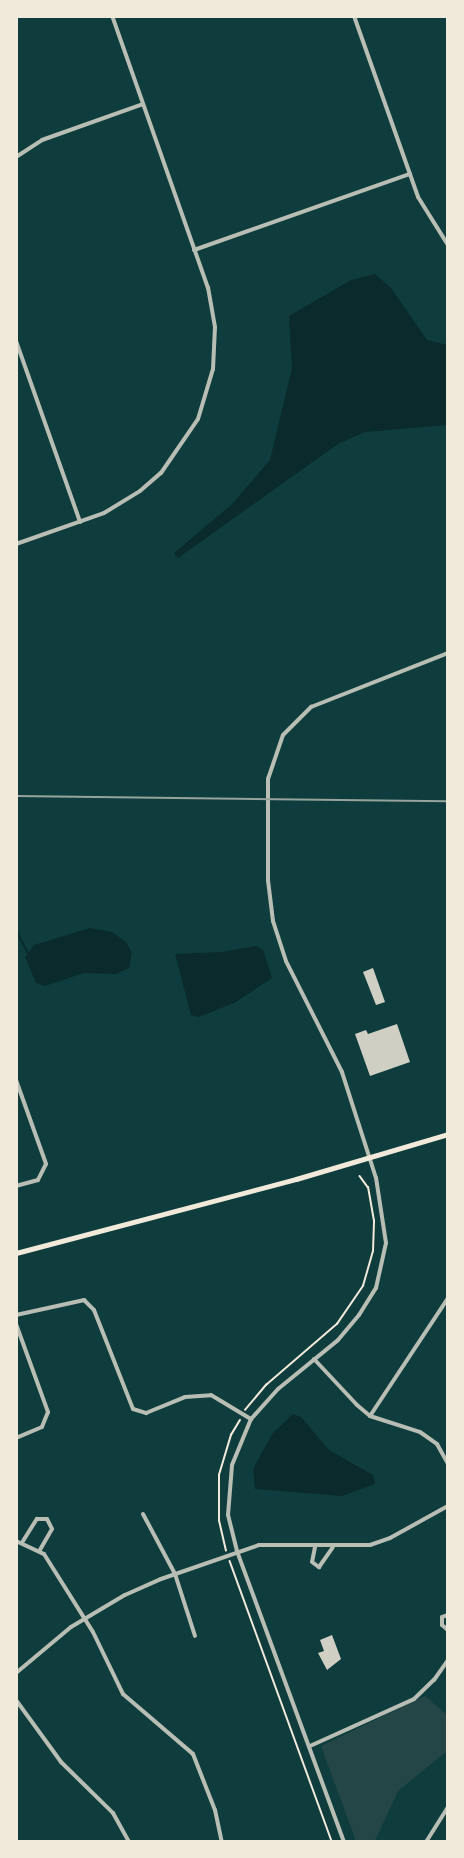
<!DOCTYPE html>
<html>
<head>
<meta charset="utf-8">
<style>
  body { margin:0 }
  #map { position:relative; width:464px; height:1858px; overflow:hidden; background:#0f3d3e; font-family:"Space Grotesk",sans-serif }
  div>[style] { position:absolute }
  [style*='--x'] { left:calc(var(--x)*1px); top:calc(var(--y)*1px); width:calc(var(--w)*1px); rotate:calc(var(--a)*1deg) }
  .green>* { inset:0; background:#244646 }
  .water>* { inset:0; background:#0a2a2b }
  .stream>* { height:2px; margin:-1px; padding:0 1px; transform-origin:1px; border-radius:1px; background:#0a2a2b }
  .building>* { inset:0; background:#cfcfc3 }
  .path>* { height:1.5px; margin:-0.75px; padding:0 0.75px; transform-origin:0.75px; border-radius:0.75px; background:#f1e9da }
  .minor>* { height:4px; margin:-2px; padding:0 2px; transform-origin:2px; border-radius:2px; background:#b8beb3 }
  .secondary>* { height:5px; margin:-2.5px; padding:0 2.5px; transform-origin:2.5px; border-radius:2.5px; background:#f1e9da }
  .rail>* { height:2px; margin:-1px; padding:0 1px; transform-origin:1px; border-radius:1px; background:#97a49c }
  span { translate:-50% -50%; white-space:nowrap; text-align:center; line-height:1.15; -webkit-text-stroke:5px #f1e9da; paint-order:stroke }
  .frame { position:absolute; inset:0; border:18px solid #f1e9da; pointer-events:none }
</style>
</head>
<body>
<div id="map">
  <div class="green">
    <i style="clip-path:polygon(425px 1696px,447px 1715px,447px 1751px,398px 1791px,375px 1841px,356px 1841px,321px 1746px)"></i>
  </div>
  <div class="water">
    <i style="clip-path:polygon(375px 274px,391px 288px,427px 340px,447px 345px,447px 425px,365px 432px,338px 444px,178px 558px,174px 553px,232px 504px,270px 460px,292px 368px,289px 316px,351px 280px)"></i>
    <i style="clip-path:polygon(90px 928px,112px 932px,126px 942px,132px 953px,129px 968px,116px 974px,84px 973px,45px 986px,36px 983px,25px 957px,34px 945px)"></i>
    <i style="clip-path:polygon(256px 946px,263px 950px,272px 978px,236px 1002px,199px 1017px,191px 1015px,175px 954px,221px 952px)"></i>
    <i style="clip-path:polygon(293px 1414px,301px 1417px,329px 1450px,373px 1475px,375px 1484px,342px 1496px,255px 1489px,253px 1470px,262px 1452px,273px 1433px)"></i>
  </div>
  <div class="stream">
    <i style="--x:16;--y:930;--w:25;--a:63"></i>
  </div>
  <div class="building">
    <i style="clip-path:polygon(373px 968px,385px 1002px,376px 1005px,363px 972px)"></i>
    <i style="clip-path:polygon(397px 1024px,410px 1062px,370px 1076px,355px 1034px,366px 1030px,368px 1034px)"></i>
    <i style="clip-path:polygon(332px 1635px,341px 1659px,327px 1670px,318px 1653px,324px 1651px,320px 1640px)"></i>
  </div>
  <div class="path">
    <i style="--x:245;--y:1410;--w:33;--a:-50"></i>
    <i style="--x:266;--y:1385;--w:94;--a:-40.7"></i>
    <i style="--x:337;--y:1324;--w:46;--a:-55.6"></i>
    <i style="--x:363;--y:1286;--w:36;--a:-74"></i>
    <i style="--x:373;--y:1251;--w:30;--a:-88"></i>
    <i style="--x:374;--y:1221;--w:34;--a:-100"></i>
    <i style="--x:368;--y:1188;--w:14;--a:-126"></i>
    <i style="--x:226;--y:1551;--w:31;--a:-103"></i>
    <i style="--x:219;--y:1521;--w:46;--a:-90"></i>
    <i style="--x:219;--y:1475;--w:42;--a:-73.3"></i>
    <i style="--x:231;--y:1435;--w:17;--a:-59"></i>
    <i style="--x:230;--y:1561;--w:299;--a:70"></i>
  </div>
  <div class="minor">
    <i style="--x:354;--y:16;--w:192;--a:70.5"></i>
    <i style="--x:418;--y:197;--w:57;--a:58"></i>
    <i style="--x:16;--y:157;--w:31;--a:-33"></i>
    <i style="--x:42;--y:140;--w:107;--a:-19.6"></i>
    <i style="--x:194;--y:250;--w:229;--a:-19.4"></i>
    <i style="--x:16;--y:341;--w:192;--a:70.5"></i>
    <i style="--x:16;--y:544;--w:93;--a:-19.4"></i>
    <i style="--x:104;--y:513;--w:42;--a:-31.4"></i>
    <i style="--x:140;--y:491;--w:28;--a:-41"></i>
    <i style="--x:161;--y:473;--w:65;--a:-55.6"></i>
    <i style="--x:198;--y:419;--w:52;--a:-73.3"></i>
    <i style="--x:213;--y:369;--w:42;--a:-87.3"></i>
    <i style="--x:215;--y:327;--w:40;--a:-100"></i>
    <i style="--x:208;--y:288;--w:288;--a:-109.4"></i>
    <i style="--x:16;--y:1080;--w:89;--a:70.3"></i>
    <i style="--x:46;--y:1164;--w:18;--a:117"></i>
    <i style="--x:38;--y:1180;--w:23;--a:165"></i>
    <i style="--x:16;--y:1315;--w:70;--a:-12.4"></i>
    <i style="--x:84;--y:1300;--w:14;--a:45"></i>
    <i style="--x:94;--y:1310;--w:106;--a:68.5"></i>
    <i style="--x:133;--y:1409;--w:14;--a:17"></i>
    <i style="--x:146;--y:1413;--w:42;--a:-22.3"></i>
    <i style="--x:185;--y:1397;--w:26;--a:-4"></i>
    <i style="--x:211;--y:1395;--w:47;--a:31"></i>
    <i style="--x:16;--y:1324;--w:94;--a:70"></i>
    <i style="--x:48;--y:1412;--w:16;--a:112"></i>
    <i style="--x:42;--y:1427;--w:28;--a:157"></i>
    <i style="--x:314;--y:1359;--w:63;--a:46.9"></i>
    <i style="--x:357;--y:1405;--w:17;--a:40"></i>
    <i style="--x:370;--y:1416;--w:52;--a:17.7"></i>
    <i style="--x:420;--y:1432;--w:21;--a:35"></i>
    <i style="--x:437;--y:1444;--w:23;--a:61"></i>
    <i style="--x:370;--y:1416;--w:141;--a:-56.5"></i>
    <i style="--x:143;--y:1514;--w:68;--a:61.9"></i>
    <i style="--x:175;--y:1574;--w:65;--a:72.1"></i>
    <i style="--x:16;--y:1541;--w:31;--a:25"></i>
    <i style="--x:44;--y:1554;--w:92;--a:57.9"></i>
    <i style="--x:93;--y:1632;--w:69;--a:64.2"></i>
    <i style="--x:123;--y:1694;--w:92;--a:40.6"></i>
    <i style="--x:193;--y:1754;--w:60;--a:68.6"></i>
    <i style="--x:215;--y:1810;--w:33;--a:78"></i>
    <i style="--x:23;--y:1541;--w:26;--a:-58"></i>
    <i style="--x:37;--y:1519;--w:10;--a:0"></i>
    <i style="--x:47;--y:1519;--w:11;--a:63"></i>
    <i style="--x:52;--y:1529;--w:24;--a:120"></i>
    <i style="--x:315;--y:1547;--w:15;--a:101"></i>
    <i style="--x:312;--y:1562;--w:9;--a:36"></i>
    <i style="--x:319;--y:1567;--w:24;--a:-55"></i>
    <i style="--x:448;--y:1615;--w:6;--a:162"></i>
    <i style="--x:442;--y:1617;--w:8;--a:90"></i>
    <i style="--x:442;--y:1625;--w:8;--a:40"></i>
    <i style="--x:16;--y:1673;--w:72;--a:-39.9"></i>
    <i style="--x:71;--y:1627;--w:63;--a:-30.7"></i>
    <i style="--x:125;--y:1595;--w:39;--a:-24"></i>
    <i style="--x:161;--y:1579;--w:104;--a:-19.1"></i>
    <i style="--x:259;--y:1545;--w:111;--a:0"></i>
    <i style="--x:370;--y:1545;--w:21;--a:-19"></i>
    <i style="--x:390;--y:1538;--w:66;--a:-28.9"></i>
    <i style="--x:16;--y:1700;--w:77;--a:54"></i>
    <i style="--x:61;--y:1762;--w:73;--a:44.4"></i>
    <i style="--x:113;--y:1813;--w:33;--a:61"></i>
    <i style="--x:310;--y:1746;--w:114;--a:-24.3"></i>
    <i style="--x:414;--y:1699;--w:28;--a:-44"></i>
    <i style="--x:434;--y:1680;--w:24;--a:-55"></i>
    <i style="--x:344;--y:1842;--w:310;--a:-110.2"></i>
    <i style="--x:237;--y:1551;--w:37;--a:-104"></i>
    <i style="--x:228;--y:1515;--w:50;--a:-85.4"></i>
    <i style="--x:232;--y:1465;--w:50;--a:-67.6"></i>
    <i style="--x:251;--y:1419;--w:40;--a:-48"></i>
    <i style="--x:278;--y:1389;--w:77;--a:-39.2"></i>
    <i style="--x:338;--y:1340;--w:33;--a:-50"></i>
    <i style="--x:359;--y:1315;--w:32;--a:-58"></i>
    <i style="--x:376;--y:1288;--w:46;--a:-77.5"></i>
    <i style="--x:386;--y:1243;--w:66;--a:-98.7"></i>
    <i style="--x:376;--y:1178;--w:111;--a:-107.8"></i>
    <i style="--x:342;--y:1072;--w:124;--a:-116.8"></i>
    <i style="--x:286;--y:961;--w:42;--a:-108"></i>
    <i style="--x:273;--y:921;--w:41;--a:-97"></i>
    <i style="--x:268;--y:880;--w:101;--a:-90"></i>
    <i style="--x:268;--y:779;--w:46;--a:-71.2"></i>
    <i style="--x:283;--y:735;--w:40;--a:-45"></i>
    <i style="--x:311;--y:707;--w:147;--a:-21.5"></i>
    <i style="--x:426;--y:1842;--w:41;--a:-57.8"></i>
  </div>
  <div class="secondary">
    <i style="--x:16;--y:1253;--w:290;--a:-14.8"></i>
    <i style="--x:296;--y:1179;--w:159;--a:-16.5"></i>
  </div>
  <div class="rail">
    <i style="--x:16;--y:796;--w:432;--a:0.7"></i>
  </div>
  <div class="frame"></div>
</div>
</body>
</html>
